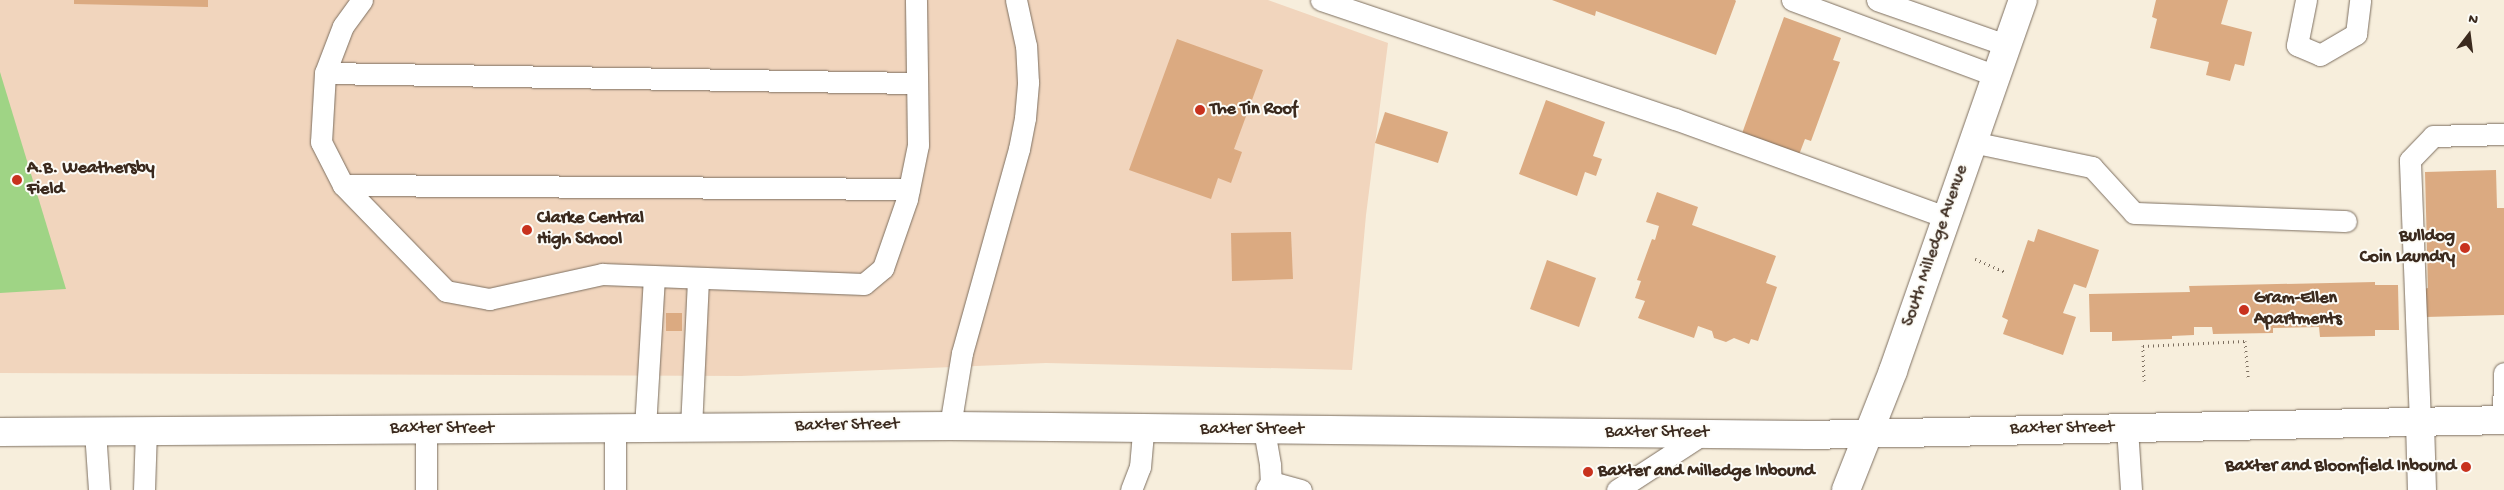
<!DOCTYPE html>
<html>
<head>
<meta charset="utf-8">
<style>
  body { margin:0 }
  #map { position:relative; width:2504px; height:490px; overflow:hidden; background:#f7eedc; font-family:"Gochi Hand",sans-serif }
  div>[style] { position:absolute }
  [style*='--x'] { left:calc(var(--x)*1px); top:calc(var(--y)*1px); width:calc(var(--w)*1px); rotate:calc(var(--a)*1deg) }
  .built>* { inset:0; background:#f1d5bd }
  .green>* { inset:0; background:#9fd485 }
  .building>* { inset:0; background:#dbaa81 }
  .path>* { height:3px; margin-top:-1.5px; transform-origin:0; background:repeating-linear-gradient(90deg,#7d6f60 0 1px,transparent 0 5px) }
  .roads { filter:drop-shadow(0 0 1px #7d6f60) drop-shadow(0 0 1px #7d6f60) }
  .service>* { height:21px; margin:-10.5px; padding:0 10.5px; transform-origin:10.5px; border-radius:10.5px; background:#fff }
  .minor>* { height:28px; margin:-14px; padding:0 14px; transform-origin:14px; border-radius:14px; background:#fff }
  .secondary>* { height:28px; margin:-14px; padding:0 14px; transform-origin:14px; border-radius:14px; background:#fff }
  .dots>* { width:14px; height:14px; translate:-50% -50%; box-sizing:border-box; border:2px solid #fdfcf7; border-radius:50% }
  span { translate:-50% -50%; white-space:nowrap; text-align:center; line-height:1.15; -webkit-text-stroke:4px #fdfcf7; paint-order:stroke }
  .poi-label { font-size:18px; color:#3b2a1e; font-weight:700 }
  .left { translate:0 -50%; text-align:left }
  .right { translate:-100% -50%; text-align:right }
  .street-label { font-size:18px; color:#3b2a1e }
  .north { position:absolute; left:2444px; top:10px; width:50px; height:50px; -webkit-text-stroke:4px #fdfcf7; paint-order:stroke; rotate:15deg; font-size:14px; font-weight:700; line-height:20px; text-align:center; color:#3b2a1e }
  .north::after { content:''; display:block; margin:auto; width:18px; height:22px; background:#3b2a1e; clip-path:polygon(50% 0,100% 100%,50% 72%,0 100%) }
</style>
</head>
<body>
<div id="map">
  <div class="built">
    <i style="clip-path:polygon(0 0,1268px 0,1388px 43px,1366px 215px,1352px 370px,1046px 363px,741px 376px,0 373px)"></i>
  </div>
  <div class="green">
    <i style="clip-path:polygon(0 72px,66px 289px,0 293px)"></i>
  </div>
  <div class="building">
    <i style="clip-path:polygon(74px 0,208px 0,208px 7px,74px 4px)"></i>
    <i style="clip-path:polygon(1552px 0,1735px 0,1736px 1px,1716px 55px,1596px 11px,1595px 16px)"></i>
    <i style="clip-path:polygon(2156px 0,2228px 0,2221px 24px,2252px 32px,2244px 66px,2235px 64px,2230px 81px,2206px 75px,2209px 62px,2150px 48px,2157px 19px,2152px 17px)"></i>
    <i style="clip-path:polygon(1784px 17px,1841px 38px,1833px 60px,1840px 62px,1811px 141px,1805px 139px,1797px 160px,1740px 139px)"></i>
    <i style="clip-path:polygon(1177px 39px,1263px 70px,1234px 149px,1242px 152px,1231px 183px,1218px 178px,1211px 199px,1129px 170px)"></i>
    <i style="clip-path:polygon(1546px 100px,1605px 122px,1593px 156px,1602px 159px,1596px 176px,1585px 172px,1577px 196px,1519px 174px)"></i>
    <i style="clip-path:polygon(1385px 112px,1448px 132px,1438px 163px,1375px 143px)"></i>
    <i style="clip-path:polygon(2496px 170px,2497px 208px,2504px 208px,2504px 315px,2425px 317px,2424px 289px,2428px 288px,2425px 172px)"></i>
    <i style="clip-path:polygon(1657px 192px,1698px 207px,1692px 225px,1776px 256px,1766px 283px,1777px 287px,1758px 341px,1751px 339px,1749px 344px,1734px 338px,1726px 342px,1714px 338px,1712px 331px,1698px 326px,1694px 338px,1638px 318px,1645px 301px,1635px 298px,1641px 281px,1637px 280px,1652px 239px,1655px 240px,1659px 226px,1646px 222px)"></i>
    <i style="clip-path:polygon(2038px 229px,2099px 250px,2086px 288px,2074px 284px,2063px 313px,2076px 317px,2063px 355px,2003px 334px,2008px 320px,2002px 317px,2028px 240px,2034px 242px)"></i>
    <i style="clip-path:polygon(1291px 232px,1293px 279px,1232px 281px,1231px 233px)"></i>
    <i style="clip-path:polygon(1547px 260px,1596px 278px,1579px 327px,1530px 309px)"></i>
    <i style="clip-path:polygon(2375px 282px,2375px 285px,2398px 285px,2399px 330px,2375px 330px,2375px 336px,2320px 337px,2319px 327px,2273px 328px,2273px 333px,2213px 334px,2212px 327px,2194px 327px,2194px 335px,2172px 336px,2172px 339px,2112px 341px,2112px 332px,2090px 332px,2089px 294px,2190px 292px,2189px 286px)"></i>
    <i style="clip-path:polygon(666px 313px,682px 313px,682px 331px,666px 331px)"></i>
  </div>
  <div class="path">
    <i style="--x:1975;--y:259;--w:34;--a:23"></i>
    <i style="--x:2144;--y:381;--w:35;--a:-92"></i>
    <i style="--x:2143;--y:346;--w:102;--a:-2.8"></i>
    <i style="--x:2245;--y:341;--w:38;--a:85"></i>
  </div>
  <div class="roads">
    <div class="service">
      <i style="--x:362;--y:0;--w:32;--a:126"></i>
      <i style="--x:343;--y:26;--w:50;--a:111"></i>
      <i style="--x:325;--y:73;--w:69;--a:93.3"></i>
      <i style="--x:321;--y:142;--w:48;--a:62.9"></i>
      <i style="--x:343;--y:185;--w:148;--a:45.8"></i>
      <i style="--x:446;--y:291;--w:44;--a:10.5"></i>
      <i style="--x:489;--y:299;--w:116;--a:-12.5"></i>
      <i style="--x:602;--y:274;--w:262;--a:2.2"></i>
      <i style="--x:864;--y:284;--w:25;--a:-40"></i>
      <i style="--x:883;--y:268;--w:73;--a:-70.8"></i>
      <i style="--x:907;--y:199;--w:55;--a:-78.5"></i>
      <i style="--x:918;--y:145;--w:145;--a:-90.8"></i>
      <i style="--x:1321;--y:0;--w:373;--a:18.6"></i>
      <i style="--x:1675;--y:119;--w:287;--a:19.9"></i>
      <i style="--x:1792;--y:0;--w:218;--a:20.4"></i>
      <i style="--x:1877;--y:0;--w:137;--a:19.2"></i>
      <i style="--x:2306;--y:0;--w:46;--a:101.3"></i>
      <i style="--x:2297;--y:45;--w:25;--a:23"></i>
      <i style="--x:2320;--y:55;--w:42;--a:-30.3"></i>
      <i style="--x:2356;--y:34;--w:34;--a:-83"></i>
      <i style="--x:325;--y:73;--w:592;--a:0.97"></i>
      <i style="--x:1972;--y:142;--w:123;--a:11.8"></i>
      <i style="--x:2092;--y:167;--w:62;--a:47.6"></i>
      <i style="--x:2134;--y:213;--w:212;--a:2.2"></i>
      <i style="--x:343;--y:185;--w:566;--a:0.4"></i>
      <i style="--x:2503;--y:420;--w:47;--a:-88.8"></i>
      <i style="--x:2420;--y:423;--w:263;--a:-92.2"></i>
      <i style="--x:2410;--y:160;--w:33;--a:-46"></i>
      <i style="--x:2433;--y:136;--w:71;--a:-1.6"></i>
      <i style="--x:950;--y:426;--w:74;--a:-80.7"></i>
      <i style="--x:962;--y:353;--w:212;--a:-74.4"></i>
      <i style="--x:1019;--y:149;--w:32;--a:-79"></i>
      <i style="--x:1025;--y:118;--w:36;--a:-85"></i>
      <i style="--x:1028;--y:82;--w:36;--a:-93"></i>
      <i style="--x:1026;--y:46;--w:47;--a:-102.3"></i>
      <i style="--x:615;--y:428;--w:62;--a:90"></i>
      <i style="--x:645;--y:428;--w:151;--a:-86.6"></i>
      <i style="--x:691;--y:428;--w:150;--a:-87.3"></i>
      <i style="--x:2127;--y:428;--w:62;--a:86.3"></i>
      <i style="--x:1264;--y:430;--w:36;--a:80"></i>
      <i style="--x:1270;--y:465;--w:17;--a:87"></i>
      <i style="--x:1271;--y:482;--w:9;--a:122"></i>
      <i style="--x:95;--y:431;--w:59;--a:86.1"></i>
      <i style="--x:1271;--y:482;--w:31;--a:15"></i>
      <i style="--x:144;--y:490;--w:59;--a:-88.1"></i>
      <i style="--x:426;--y:490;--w:61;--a:-90"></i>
      <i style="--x:1131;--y:490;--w:25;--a:-69"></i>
      <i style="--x:1140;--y:467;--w:38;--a:-85"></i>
      <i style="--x:1617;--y:490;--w:103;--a:-33.1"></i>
    </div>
    <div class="minor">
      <i style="--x:2420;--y:423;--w:67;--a:88.3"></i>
    </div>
    <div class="secondary">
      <i style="--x:0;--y:432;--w:950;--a:-0.36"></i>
      <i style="--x:950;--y:426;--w:857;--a:0.6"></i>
      <i style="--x:1807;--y:435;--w:697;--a:-1.23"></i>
      <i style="--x:1846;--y:490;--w:128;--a:-68.4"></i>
      <i style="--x:1893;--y:371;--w:393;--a:-70.7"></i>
    </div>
  </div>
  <div class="dots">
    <i style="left:1200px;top:110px;background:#c8321e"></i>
    <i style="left:17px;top:180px;background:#c8321e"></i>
    <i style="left:527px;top:230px;background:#c8321e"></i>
    <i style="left:2465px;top:248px;background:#c8321e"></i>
    <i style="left:2244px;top:310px;background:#c8321e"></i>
    <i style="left:2466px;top:467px;background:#c8321e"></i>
    <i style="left:1588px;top:472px;background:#c8321e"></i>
  </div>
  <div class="poi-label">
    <span class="left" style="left:1210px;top:110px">The Tin Roof</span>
    <span class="left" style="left:27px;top:180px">A.B. Weathersby<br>Field</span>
    <span class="left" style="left:537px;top:230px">Clarke Central<br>High School</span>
    <span class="right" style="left:2455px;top:248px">Bulldog<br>Coin Laundry</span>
    <span class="left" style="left:2254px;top:310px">Gram-Ellen<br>Apartments</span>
    <span class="right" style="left:2456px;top:467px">Baxter and Bloomfield Inbound</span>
    <span class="left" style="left:1598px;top:472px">Baxter and Milledge Inbound</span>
  </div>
  <div class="street-label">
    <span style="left:1936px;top:246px;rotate:-71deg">South Milledge Avenue</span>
    <span style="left:847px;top:426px;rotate:-1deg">Baxter Street</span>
    <span style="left:442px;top:429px">Baxter Street</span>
    <span style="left:2062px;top:429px;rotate:-1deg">Baxter Street</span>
    <span style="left:1252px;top:430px">Baxter Street</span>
    <span style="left:1657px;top:433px">Baxter Street</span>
  </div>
  <div class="north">N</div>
</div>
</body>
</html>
